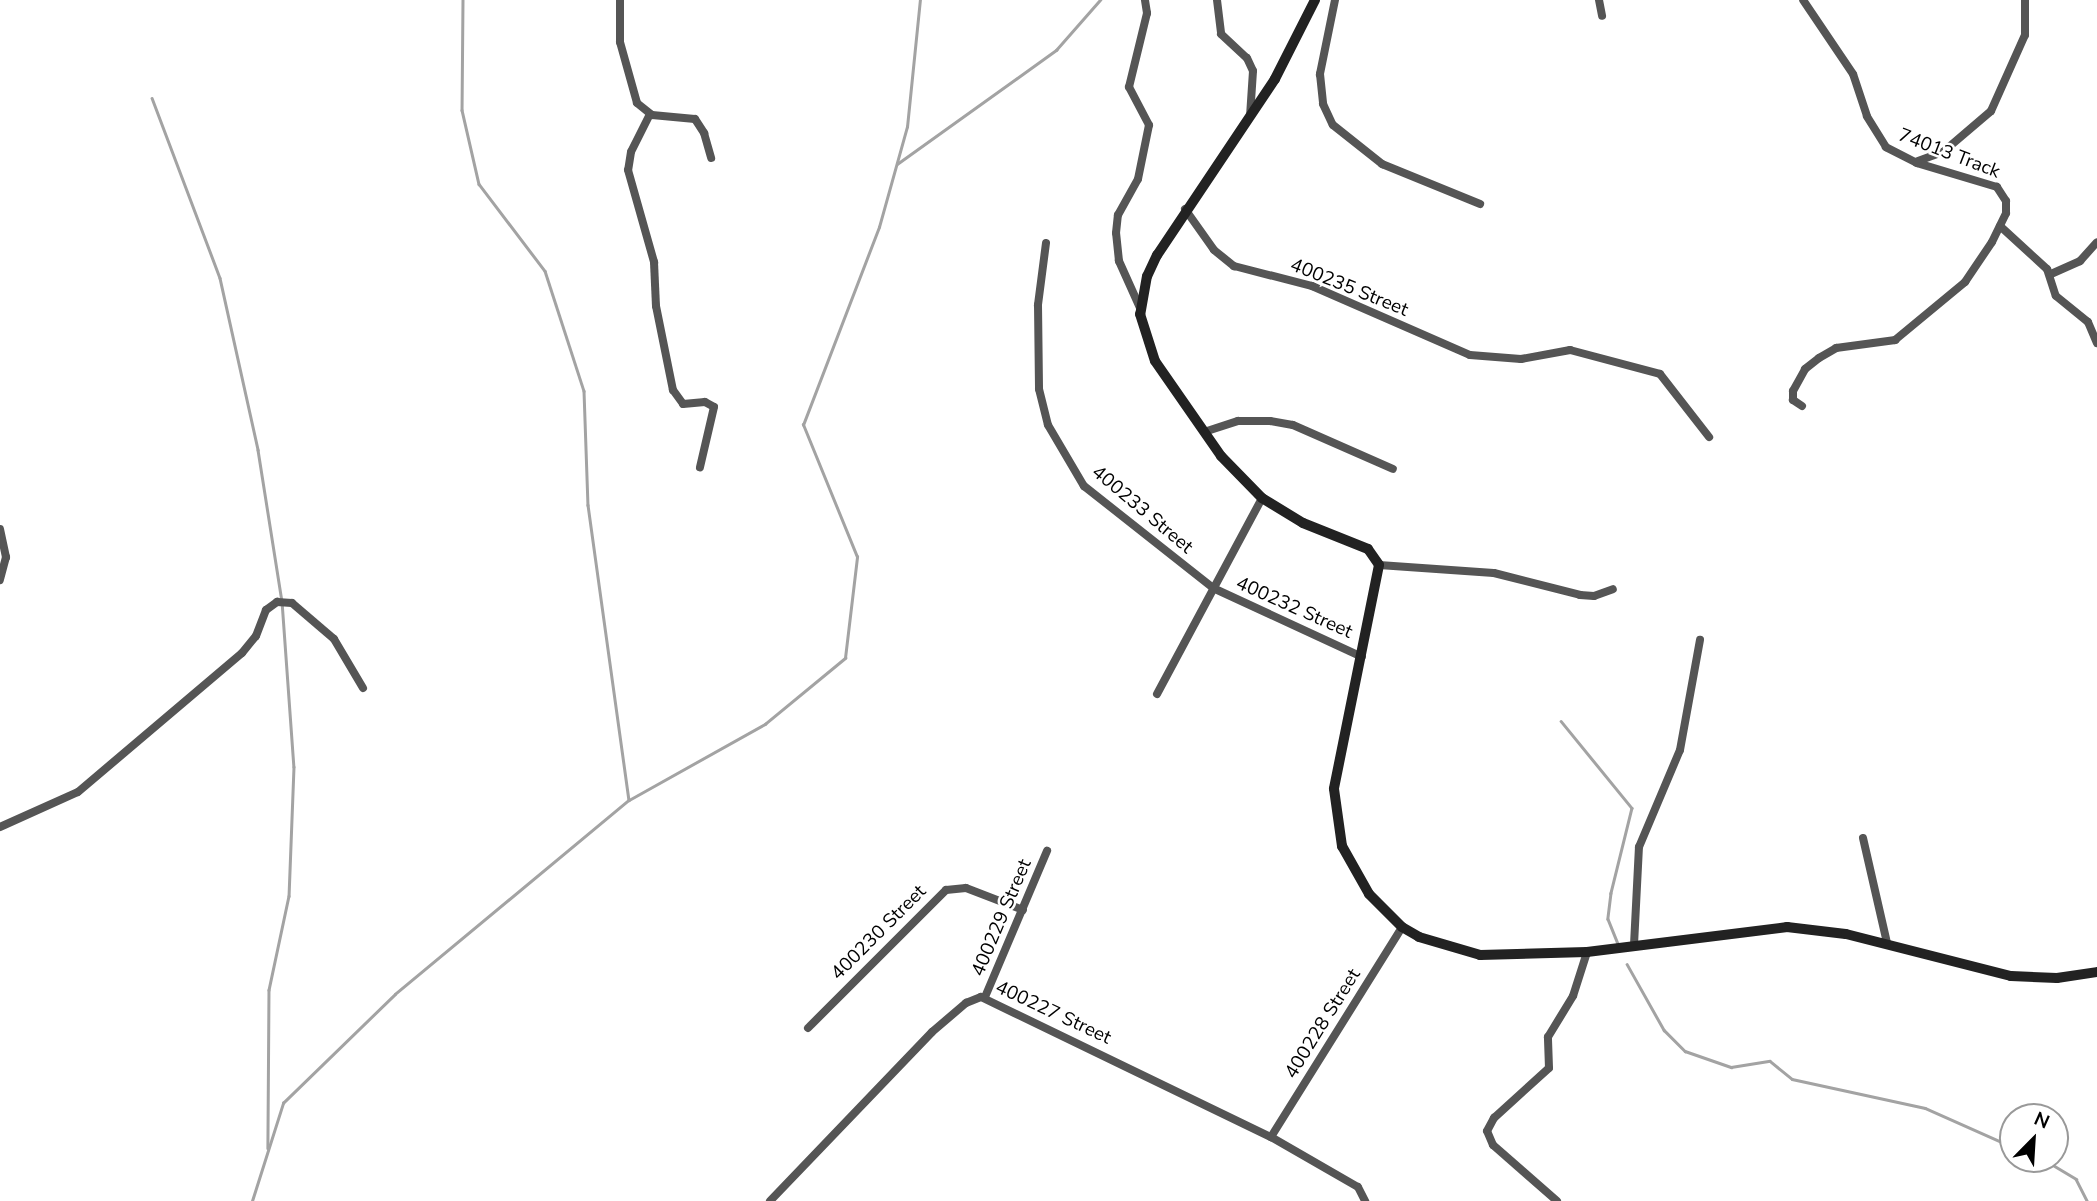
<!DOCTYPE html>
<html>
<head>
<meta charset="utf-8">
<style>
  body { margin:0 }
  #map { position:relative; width:2097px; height:1201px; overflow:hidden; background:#fff; font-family:"Nunito Sans",sans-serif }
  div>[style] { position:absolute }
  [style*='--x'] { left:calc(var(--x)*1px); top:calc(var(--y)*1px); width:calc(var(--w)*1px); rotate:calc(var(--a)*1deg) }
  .stream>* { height:2.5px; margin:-1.25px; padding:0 1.25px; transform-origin:1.25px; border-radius:1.25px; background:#a3a3a3 }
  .street>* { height:8px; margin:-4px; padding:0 4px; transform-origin:4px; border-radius:4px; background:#555 }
  .secondary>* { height:10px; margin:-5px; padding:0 5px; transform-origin:5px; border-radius:5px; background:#222 }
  span { translate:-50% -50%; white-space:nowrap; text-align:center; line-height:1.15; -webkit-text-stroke:5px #fff; paint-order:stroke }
  .street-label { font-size:19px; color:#000 }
  .north { position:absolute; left:1999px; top:1103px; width:70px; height:70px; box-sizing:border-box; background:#fff; border:2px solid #999; border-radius:50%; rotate:24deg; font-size:19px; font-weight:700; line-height:28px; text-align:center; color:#000 }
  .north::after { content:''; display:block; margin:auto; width:24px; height:32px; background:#000; clip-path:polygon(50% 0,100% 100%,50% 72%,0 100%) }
</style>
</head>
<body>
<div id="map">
  <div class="stream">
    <i style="--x:463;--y:0;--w:110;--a:90.5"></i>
    <i style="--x:462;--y:110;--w:76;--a:77.1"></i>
    <i style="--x:479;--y:184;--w:109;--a:52.8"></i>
    <i style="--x:545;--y:271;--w:126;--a:72"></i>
    <i style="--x:584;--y:391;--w:114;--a:88"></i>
    <i style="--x:588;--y:505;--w:298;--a:82.1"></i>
    <i style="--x:152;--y:98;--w:192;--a:69.3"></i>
    <i style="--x:220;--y:278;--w:176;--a:77.5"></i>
    <i style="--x:258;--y:450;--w:153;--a:81"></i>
    <i style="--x:282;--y:601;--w:166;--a:85.9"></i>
    <i style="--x:294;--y:767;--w:129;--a:92.2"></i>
    <i style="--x:289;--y:896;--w:96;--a:102"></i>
    <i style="--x:269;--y:990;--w:158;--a:90.4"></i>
    <i style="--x:897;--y:164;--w:196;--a:-35.6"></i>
    <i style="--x:1056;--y:50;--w:67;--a:-48.7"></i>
    <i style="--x:1561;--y:721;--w:112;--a:50.8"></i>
    <i style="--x:1632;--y:808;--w:88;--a:103.9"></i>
    <i style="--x:1611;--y:893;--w:26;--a:97"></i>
    <i style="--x:1608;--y:919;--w:27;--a:68"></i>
    <i style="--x:1627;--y:964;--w:76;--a:60.7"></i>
    <i style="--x:1664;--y:1030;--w:30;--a:45"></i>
    <i style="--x:1685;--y:1051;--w:49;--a:19.2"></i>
    <i style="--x:1731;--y:1067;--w:39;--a:-9"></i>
    <i style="--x:1770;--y:1061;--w:28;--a:39"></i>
    <i style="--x:1792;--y:1079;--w:136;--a:12.3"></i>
    <i style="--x:1925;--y:1108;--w:96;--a:23.9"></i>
    <i style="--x:2043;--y:1159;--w:39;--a:31"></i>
    <i style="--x:2076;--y:1179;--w:25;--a:63"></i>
    <i style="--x:252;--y:1201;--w:103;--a:-72.4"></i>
    <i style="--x:283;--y:1103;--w:156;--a:-44.2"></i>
    <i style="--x:395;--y:994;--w:304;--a:-39.7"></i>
    <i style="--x:629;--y:800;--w:156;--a:-29.2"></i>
    <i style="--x:765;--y:724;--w:104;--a:-39.5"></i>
    <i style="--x:845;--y:658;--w:102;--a:-83.2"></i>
    <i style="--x:857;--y:557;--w:143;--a:-112.2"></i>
    <i style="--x:803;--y:425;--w:212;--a:-69"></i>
    <i style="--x:879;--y:227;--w:104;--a:-74.4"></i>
    <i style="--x:907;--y:127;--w:128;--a:-84.2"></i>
  </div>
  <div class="street">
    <i style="--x:620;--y:0;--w:42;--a:90"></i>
    <i style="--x:620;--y:42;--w:63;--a:74.4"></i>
    <i style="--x:637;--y:103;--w:19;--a:39"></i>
    <i style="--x:652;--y:115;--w:43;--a:5.3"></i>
    <i style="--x:695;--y:119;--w:17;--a:57"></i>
    <i style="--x:704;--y:133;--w:26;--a:74"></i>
    <i style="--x:1217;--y:0;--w:34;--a:83"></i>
    <i style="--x:1221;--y:34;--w:35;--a:43"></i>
    <i style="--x:1247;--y:58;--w:14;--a:65"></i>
    <i style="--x:1253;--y:71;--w:45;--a:93.8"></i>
    <i style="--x:1335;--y:0;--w:76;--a:101.5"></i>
    <i style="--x:1320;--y:74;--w:30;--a:84"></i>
    <i style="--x:1323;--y:104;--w:23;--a:65"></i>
    <i style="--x:1333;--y:125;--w:63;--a:38.5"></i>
    <i style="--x:1382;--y:164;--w:106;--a:22.2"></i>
    <i style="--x:1599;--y:0;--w:16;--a:79"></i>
    <i style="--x:650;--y:114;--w:42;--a:116.6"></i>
    <i style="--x:631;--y:152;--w:18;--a:99"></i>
    <i style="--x:628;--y:170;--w:96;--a:74.2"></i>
    <i style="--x:654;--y:262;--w:44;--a:87.4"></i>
    <i style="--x:656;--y:306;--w:86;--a:78.6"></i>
    <i style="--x:673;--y:390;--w:17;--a:54"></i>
    <i style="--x:683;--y:404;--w:22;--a:-5"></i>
    <i style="--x:705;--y:402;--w:10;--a:29"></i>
    <i style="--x:714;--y:407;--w:62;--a:103.1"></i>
    <i style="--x:1918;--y:161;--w:27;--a:-20"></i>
    <i style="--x:1943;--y:152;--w:63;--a:-40.5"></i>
    <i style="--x:1991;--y:111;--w:83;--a:-65.9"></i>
    <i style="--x:2025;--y:35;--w:35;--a:-90"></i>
    <i style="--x:1185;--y:209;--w:50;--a:54.7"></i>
    <i style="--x:1214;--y:250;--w:26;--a:39"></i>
    <i style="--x:1234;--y:266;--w:81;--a:14.4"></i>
    <i style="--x:1312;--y:286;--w:172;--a:23.6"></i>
    <i style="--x:1470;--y:355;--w:51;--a:4.5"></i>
    <i style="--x:1521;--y:359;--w:50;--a:-10.4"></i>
    <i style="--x:1570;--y:350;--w:93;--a:14.9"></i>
    <i style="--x:1660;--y:374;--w:80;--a:52.1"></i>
    <i style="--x:2000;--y:226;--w:64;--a:42.5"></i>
    <i style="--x:2047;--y:269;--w:28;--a:72"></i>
    <i style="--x:2056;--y:296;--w:41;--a:39.1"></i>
    <i style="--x:2088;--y:322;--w:23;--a:67"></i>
    <i style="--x:1046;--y:243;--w:63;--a:97.4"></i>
    <i style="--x:1038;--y:305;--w:84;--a:89.3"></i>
    <i style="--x:1039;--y:389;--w:37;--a:76"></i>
    <i style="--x:1048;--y:425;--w:71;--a:59.5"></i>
    <i style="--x:1084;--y:486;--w:164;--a:38.3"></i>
    <i style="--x:1213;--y:588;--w:164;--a:24.8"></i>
    <i style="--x:2051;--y:274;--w:32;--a:-24"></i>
    <i style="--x:2080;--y:261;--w:25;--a:-48"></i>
    <i style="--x:1141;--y:310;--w:54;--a:-114.2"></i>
    <i style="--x:1119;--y:261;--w:28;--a:-96"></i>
    <i style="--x:1116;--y:233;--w:18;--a:-84"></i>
    <i style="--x:1118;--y:215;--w:41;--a:-60.9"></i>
    <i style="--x:1138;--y:179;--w:55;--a:-78.5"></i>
    <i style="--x:1149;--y:125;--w:43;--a:-117.8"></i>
    <i style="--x:1129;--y:87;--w:76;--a:-76.3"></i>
    <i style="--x:1147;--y:13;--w:13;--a:-99"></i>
    <i style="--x:1802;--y:406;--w:11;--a:-146"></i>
    <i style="--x:1793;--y:400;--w:9;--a:-90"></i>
    <i style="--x:1793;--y:391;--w:25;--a:-61"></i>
    <i style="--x:1805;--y:369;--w:18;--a:-38"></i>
    <i style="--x:1819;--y:358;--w:20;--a:-30"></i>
    <i style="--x:1836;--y:348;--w:60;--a:-7.7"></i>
    <i style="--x:1895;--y:340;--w:91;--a:-39.6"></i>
    <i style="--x:1965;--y:282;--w:48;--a:-56"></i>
    <i style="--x:1992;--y:242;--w:32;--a:-64"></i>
    <i style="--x:2006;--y:213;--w:12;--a:-90"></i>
    <i style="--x:2006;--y:201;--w:17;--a:-123"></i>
    <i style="--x:1997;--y:187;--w:84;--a:-163.3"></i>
    <i style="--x:1917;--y:163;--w:35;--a:-153"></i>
    <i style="--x:1886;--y:147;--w:36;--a:-122"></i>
    <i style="--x:1867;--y:116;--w:44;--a:-108.4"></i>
    <i style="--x:1853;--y:74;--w:89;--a:-124"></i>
    <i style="--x:1204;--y:432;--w:36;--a:-18"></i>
    <i style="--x:1238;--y:421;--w:32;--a:0"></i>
    <i style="--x:1270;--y:421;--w:23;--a:10"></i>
    <i style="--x:1293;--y:425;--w:109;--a:23.7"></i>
    <i style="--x:0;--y:529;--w:29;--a:78"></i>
    <i style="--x:6;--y:557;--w:24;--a:105"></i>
    <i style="--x:1379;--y:565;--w:115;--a:4"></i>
    <i style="--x:1494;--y:573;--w:89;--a:14.3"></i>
    <i style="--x:1580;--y:595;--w:14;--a:4"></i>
    <i style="--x:1594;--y:596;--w:20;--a:-20"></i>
    <i style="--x:1157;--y:694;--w:222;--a:-61.8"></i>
    <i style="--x:0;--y:827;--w:85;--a:-24.2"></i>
    <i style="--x:78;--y:792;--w:215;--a:-40.3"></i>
    <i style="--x:242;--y:653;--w:22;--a:-51"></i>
    <i style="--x:256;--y:636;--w:28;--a:-69"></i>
    <i style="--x:266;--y:610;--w:14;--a:-36"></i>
    <i style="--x:277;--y:602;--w:15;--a:4"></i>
    <i style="--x:292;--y:603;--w:55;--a:40.6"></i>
    <i style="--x:334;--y:639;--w:57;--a:59.4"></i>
    <i style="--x:1863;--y:838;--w:108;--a:77.1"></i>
    <i style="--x:1634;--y:945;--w:98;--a:-87.1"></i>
    <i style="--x:1639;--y:847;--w:105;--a:-67.1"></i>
    <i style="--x:1680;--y:750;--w:112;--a:-79.7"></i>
    <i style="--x:985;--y:997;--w:159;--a:-67"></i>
    <i style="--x:808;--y:1028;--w:195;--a:-45"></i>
    <i style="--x:946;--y:890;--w:20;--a:-6"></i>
    <i style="--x:966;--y:888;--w:61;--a:21.1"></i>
    <i style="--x:1271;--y:1137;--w:248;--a:-58"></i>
    <i style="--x:770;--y:1201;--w:234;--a:-46.2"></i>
    <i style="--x:932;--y:1032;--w:45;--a:-40.5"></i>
    <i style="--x:966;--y:1003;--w:16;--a:-22"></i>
    <i style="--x:981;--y:997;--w:322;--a:25.8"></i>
    <i style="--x:1271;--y:1137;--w:100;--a:29.9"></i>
    <i style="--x:1358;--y:1187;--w:16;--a:63"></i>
    <i style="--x:1557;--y:1201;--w:85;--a:-138.8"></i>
    <i style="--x:1493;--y:1145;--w:15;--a:-113"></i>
    <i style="--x:1487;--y:1131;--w:15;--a:-62"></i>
    <i style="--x:1494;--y:1118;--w:74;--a:-42.3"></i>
    <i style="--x:1549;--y:1068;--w:31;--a:-92"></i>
    <i style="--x:1548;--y:1037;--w:48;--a:-58.6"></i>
    <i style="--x:1573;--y:996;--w:46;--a:-72.3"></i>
  </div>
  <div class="secondary">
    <i style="--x:1315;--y:0;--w:89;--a:116.9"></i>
    <i style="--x:1275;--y:79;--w:212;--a:123.8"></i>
    <i style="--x:1157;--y:255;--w:23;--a:115"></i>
    <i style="--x:1147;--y:276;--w:39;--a:100"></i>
    <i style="--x:1140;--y:314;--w:49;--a:72.3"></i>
    <i style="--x:1155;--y:361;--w:116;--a:55.2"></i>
    <i style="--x:1221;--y:456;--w:59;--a:45.7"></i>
    <i style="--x:1262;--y:498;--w:48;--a:31.4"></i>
    <i style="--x:1303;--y:523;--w:70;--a:21.8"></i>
    <i style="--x:1368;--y:549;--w:19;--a:55"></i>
    <i style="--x:1379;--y:565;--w:228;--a:101.4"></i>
    <i style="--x:1334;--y:789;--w:58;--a:82"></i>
    <i style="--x:1342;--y:846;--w:55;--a:60.6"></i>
    <i style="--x:1369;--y:894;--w:47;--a:45"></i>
    <i style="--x:1402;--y:927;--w:20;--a:30"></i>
    <i style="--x:1419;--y:937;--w:64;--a:16.4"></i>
    <i style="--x:1480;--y:955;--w:107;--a:-1.6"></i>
    <i style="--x:1587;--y:952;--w:202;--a:-7.1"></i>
    <i style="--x:1787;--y:927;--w:59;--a:6.8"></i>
    <i style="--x:1846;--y:934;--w:170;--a:14.3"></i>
    <i style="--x:2011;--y:976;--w:46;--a:2.5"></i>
    <i style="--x:2057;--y:978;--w:40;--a:-8.5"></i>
  </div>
  <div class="street-label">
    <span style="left:1949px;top:154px;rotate:21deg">74013 Track</span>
    <span style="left:1349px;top:288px;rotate:22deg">400235 Street</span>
    <span style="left:1142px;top:510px;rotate:40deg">400233 Street</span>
    <span style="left:1294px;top:608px;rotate:24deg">400232 Street</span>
    <span style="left:1002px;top:918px;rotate:-67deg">400229 Street</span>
    <span style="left:879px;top:933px;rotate:-45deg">400230 Street</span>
    <span style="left:1053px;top:1013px;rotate:25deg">400227 Street</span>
    <span style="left:1323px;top:1024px;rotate:-58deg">400228 Street</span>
  </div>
  <div class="north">N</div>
</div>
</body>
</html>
